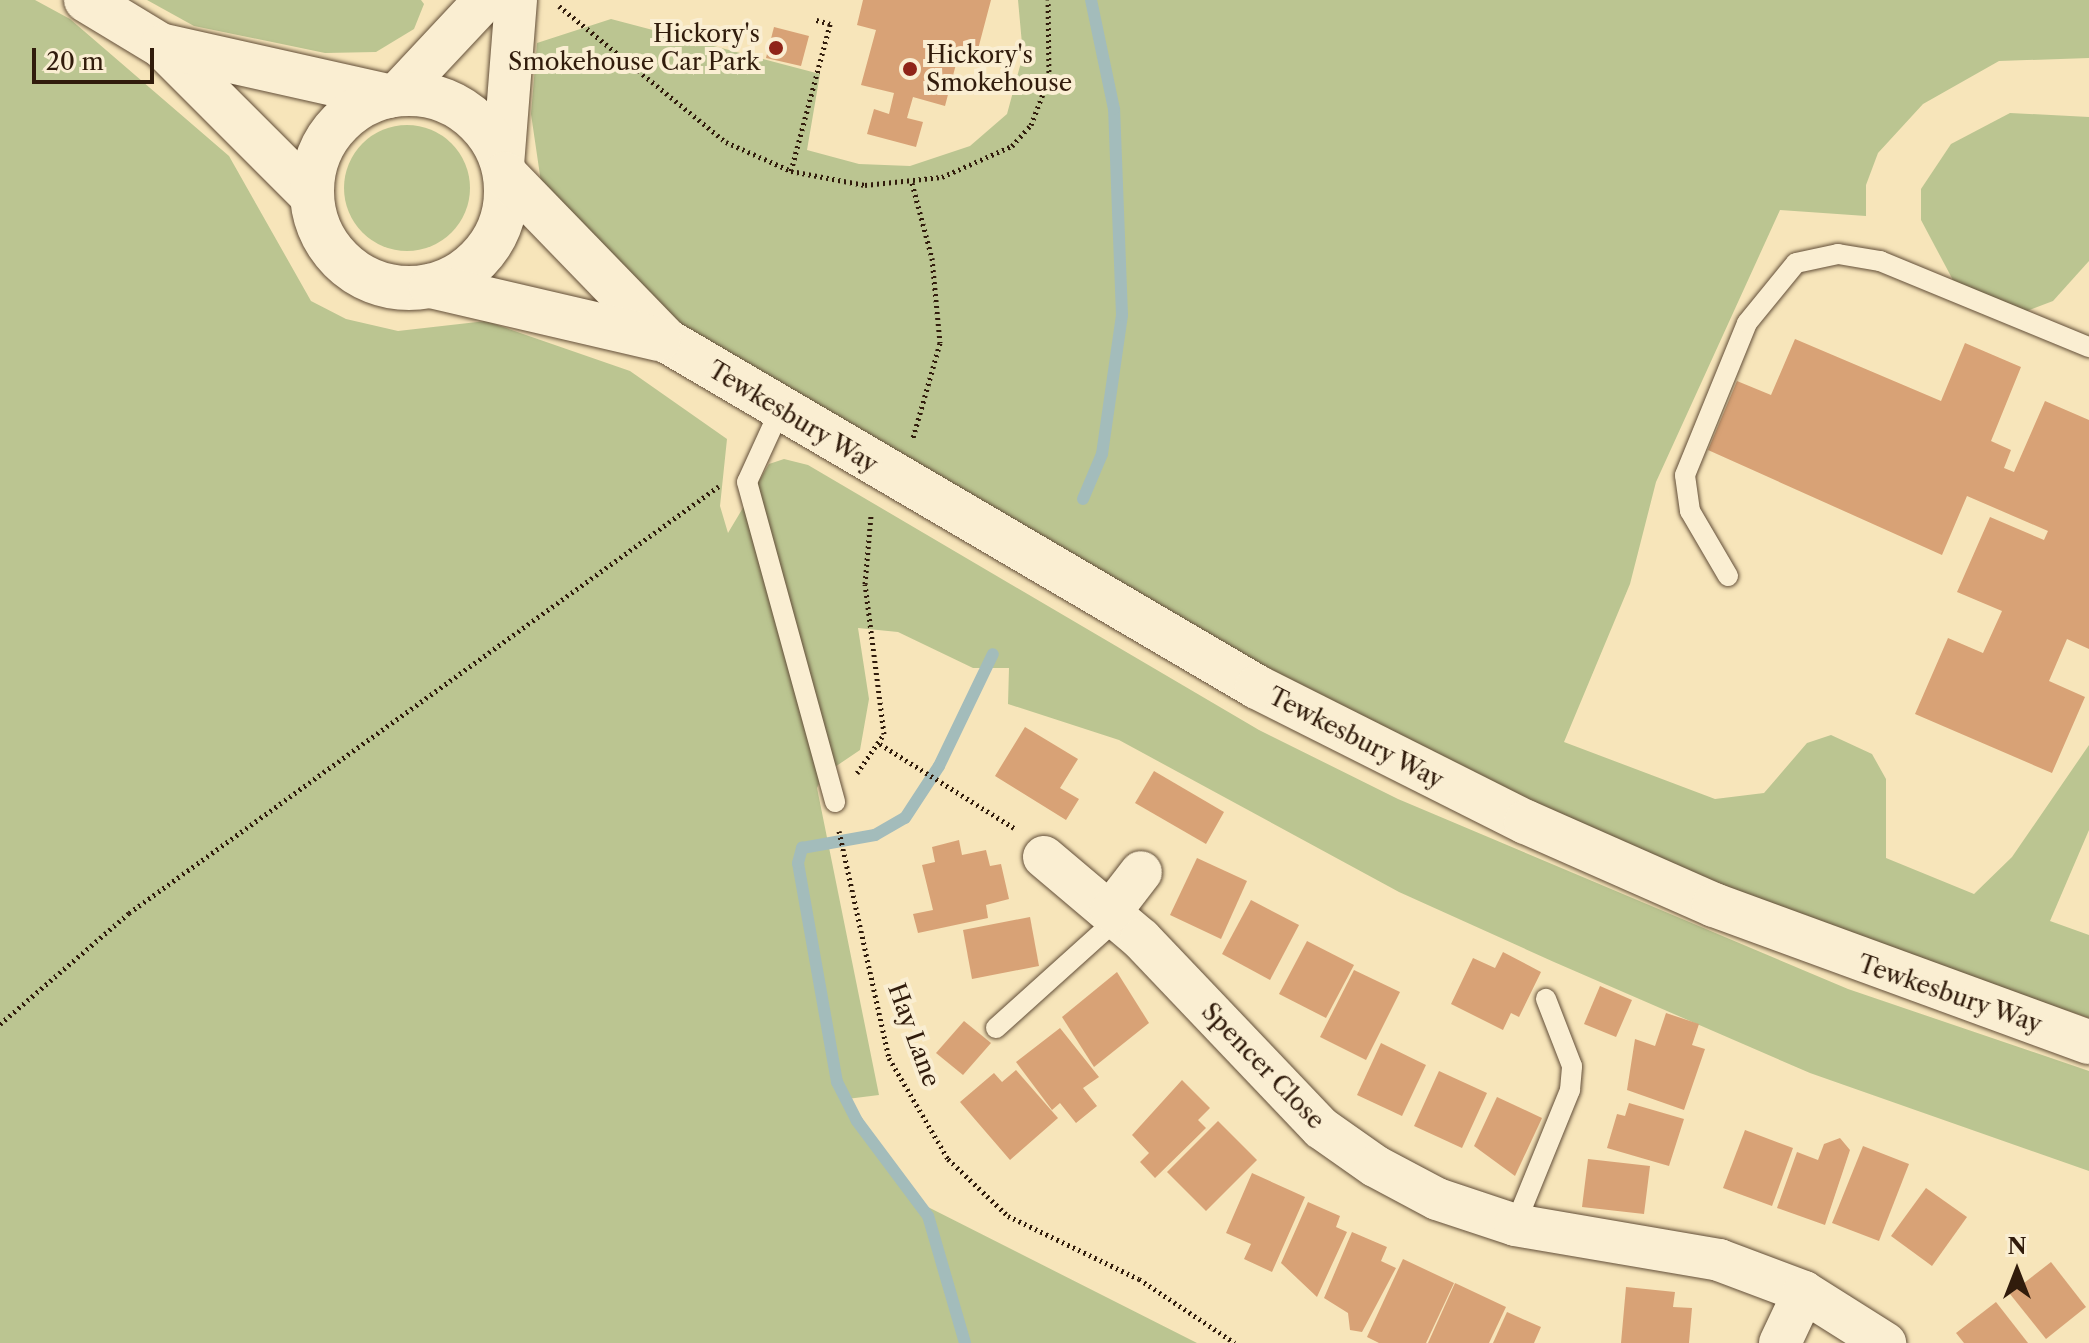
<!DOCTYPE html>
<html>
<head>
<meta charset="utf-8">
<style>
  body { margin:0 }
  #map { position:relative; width:2089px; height:1343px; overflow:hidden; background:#f7e5ba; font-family:"Libre Caslon Text",serif }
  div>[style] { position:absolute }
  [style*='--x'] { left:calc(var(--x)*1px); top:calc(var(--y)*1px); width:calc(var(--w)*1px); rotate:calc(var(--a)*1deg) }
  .green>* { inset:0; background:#bbc591 }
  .round { border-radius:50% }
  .stream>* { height:12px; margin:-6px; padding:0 6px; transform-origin:6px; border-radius:6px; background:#a3bcbb }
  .building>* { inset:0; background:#d8a276 }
  .path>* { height:5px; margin-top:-2.5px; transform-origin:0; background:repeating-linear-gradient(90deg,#311c0c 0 2px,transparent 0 6px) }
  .roads { filter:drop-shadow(0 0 2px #624e38) drop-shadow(0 0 2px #624e38) }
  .service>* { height:20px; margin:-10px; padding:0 10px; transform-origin:10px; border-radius:10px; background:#faeed2 }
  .minor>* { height:42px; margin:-21px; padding:0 21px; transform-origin:21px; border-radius:21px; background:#faeed2 }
  .tertiary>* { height:44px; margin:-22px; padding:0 22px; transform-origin:22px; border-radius:22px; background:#faeed2 }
  .tertiary>.ring { margin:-22px; padding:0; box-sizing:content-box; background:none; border:44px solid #faeed2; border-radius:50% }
  .dots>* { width:22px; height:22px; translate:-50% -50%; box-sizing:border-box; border:4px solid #faeed2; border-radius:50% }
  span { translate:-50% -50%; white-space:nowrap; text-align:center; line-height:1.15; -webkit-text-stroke:8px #faeed2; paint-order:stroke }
  .poi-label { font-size:24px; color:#311c0c }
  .right { translate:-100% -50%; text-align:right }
  .left { translate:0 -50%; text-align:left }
  .street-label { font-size:24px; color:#311c0c }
  .north { position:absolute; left:1977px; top:1231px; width:80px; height:80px; -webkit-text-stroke:6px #faeed2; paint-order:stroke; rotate:0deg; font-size:22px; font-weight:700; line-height:32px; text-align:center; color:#311c0c }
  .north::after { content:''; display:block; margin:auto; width:28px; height:36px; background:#311c0c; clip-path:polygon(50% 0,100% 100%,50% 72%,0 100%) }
  .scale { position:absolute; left:32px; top:48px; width:122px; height:36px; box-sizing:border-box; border:4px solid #311c0c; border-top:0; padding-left:10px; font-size:24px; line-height:28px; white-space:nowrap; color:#311c0c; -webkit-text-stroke:6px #faeed2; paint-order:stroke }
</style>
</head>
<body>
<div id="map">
  <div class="green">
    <i style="clip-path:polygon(0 0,35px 0,70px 19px,229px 156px,311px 301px,346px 319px,398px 331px,486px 321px,630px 371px,727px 439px,720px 506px,728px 533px,769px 464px,784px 459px,808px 465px,1259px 730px,1398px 799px,1848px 989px,2089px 1071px,2089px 1171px,1810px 1073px,1554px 962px,1399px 892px,1119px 740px,1008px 704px,1009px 668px,973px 668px,898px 632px,858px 628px,869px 699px,860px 750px,823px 775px,817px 788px,879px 1095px,847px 1099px,850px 1109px,922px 1204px,1197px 1343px,0 1343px)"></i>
    <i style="clip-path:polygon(147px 0,421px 0,424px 4px,414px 29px,376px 52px,325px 53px,194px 26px)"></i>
    <i style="clip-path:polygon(1018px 0,2089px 0,2089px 58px,1999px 61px,1923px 104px,1878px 153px,1866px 185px,1866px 216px,1780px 210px,1656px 482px,1630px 584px,1564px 742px,1715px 799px,1764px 793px,1807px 743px,1831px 735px,1872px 754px,1886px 779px,1886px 858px,1974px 894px,2012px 857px,2089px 745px,2089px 830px,2050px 921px,2089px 935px,2089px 1018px,1853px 937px,1594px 833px,1293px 687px,699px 340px,636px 293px,542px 189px,531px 114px,537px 43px,611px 19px,820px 74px,807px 150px,859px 164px,910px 166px,970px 146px,1007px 114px,1023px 55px)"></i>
    <i style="clip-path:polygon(2010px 113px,2089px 117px,2089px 261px,2053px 301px,2009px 318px,1954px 282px,1921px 220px,1921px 189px,1951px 144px)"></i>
    <i class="round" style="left:344px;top:125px;width:126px;height:126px"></i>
  </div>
  <div class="stream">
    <i style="--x:1083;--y:499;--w:49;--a:-67.1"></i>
    <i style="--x:1102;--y:454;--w:140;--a:-81.8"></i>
    <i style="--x:1122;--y:315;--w:206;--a:-92.2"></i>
    <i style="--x:1114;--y:109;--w:111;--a:-101.9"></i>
    <i style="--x:965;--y:1343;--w:132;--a:-106.2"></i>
    <i style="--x:928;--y:1216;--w:119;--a:-126.8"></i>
    <i style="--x:857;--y:1121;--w:44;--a:-117.1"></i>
    <i style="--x:837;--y:1082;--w:222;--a:-100.1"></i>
    <i style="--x:798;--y:863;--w:16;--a:-75"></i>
    <i style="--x:802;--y:848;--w:74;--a:-10.1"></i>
    <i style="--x:875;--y:835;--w:34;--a:-30"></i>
    <i style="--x:905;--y:818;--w:62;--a:-56.8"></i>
    <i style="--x:939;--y:766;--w:124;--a:-64.3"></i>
  </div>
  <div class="building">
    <i style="clip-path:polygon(863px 0,991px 0,977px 53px,960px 49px,945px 106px,913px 97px,907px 118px,923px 122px,916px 147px,867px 134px,874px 109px,889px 114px,894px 93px,861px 85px,876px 30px,857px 25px)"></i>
    <i style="clip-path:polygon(774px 27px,809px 36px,801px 66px,766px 58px)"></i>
    <i style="clip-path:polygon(1795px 339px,1941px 401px,1965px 343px,2021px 367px,1991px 441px,2011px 450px,2004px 468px,2014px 472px,2045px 401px,2089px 420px,2089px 649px,2067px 639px,2049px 681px,2085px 697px,2052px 773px,1915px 714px,1948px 638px,1983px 653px,2002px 611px,1957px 592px,1990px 517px,2044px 540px,2048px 531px,1967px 496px,1942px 555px,1708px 450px,1737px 381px,1771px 395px)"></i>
    <i style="clip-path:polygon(1025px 727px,1078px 759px,1060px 788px,1079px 799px,1066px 820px,995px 776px)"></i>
    <i style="clip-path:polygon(1154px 771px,1224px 812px,1206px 844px,1135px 803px)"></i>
    <i style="clip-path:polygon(959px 840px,962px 855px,986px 850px,990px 866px,1001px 864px,1009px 899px,986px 905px,988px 918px,918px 933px,913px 914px,933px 910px,922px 865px,935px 862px,932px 847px)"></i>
    <i style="clip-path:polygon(1197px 858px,1247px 881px,1221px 939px,1170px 915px)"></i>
    <i style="clip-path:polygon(1251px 900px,1299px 925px,1270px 980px,1222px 954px)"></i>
    <i style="clip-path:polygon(1030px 917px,1039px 966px,972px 979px,963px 930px)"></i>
    <i style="clip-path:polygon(1307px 941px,1354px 965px,1326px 1018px,1279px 994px)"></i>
    <i style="clip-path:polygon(1503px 952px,1541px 972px,1519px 1017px,1511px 1013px,1503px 1030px,1451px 1004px,1473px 958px,1495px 968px)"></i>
    <i style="clip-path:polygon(1354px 970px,1400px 992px,1366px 1060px,1320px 1037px)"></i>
    <i style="clip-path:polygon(1117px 972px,1149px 1023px,1094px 1067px,1062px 1017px)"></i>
    <i style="clip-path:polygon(1600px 986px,1632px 1000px,1616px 1037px,1584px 1024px)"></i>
    <i style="clip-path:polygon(1666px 1013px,1699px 1024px,1692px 1045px,1705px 1049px,1684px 1110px,1627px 1090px,1635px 1039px,1655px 1046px)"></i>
    <i style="clip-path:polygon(964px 1021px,991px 1043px,963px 1075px,936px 1053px)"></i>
    <i style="clip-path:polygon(1060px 1028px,1099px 1077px,1083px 1088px,1097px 1106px,1076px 1123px,1060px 1103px,1052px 1110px,1016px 1062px)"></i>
    <i style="clip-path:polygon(1381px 1043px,1426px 1065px,1402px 1116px,1357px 1095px)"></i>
    <i style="clip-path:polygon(1016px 1070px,1058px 1118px,1010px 1160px,960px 1102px,994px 1073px,1002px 1082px)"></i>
    <i style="clip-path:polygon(1439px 1071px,1487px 1093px,1462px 1148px,1414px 1126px)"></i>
    <i style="clip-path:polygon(1182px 1080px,1210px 1108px,1198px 1120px,1206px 1128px,1155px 1178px,1140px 1162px,1149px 1153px,1132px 1135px)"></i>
    <i style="clip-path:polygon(1497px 1097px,1542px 1118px,1515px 1176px,1474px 1146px)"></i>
    <i style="clip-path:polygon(1629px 1103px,1684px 1119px,1669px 1166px,1607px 1148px,1617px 1114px,1625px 1116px)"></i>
    <i style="clip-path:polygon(1218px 1121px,1257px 1160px,1206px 1211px,1167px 1172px)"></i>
    <i style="clip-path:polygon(1745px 1130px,1793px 1148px,1772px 1206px,1723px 1188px)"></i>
    <i style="clip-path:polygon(1840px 1138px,1850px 1150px,1825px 1225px,1777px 1208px,1797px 1152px,1818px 1160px,1824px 1144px)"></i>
    <i style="clip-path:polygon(1863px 1146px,1909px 1164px,1879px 1241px,1832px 1223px)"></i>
    <i style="clip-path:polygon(1588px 1159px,1650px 1166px,1644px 1214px,1582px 1207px)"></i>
    <i style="clip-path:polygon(1252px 1173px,1305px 1197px,1272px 1272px,1244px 1259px,1251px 1244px,1226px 1233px)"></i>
    <i style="clip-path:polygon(1926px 1188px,1967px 1217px,1932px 1266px,1891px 1236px)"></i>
    <i style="clip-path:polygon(1308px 1202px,1340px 1216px,1336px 1227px,1347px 1232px,1317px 1297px,1281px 1263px)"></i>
    <i style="clip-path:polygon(1352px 1232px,1387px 1247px,1381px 1261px,1396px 1268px,1362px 1332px,1350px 1330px,1348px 1313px,1324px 1298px)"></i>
    <i style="clip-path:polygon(1403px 1259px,1454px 1283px,1426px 1343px,1379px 1343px,1367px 1337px)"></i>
    <i style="clip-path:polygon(2051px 1262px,2086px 1307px,2046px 1339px,2010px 1294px)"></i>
    <i style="clip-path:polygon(1455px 1283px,1506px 1307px,1489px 1343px,1428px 1343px)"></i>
    <i style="clip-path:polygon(1626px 1287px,1675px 1292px,1673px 1307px,1692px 1308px,1689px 1343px,1621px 1343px)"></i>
    <i style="clip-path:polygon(1996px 1302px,2028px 1343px,1964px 1343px,1956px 1333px)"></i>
    <i style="clip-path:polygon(1507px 1312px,1541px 1327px,1534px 1343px,1493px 1343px)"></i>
  </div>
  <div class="path">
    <i style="--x:559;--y:6;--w:215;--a:39.2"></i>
    <i style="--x:726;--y:142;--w:71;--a:24"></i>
    <i style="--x:791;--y:171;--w:75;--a:10.7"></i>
    <i style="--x:865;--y:185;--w:77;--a:-5.9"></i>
    <i style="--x:942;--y:177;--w:77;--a:-23.9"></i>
    <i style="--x:1012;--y:146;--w:28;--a:-48"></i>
    <i style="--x:1031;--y:125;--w:50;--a:-69"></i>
    <i style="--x:1049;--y:78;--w:78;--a:-90.7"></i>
    <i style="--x:791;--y:171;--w:152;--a:-75.1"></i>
    <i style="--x:830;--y:24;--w:17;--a:-163"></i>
    <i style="--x:912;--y:183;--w:78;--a:75.1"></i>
    <i style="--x:932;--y:258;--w:85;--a:84.6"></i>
    <i style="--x:940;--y:343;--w:99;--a:105.9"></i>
    <i style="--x:880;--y:744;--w:158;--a:32.1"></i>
    <i style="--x:857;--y:773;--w:47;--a:-55.3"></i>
    <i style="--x:884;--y:734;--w:151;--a:-97.2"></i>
    <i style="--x:865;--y:584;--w:68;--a:-85"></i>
    <i style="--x:839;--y:831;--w:232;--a:77.6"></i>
    <i style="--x:889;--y:1058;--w:117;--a:59.7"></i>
    <i style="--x:948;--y:1159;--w:83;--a:43.5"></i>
    <i style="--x:1008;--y:1216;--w:145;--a:25.7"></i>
    <i style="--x:1139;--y:1279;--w:115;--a:33.7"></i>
    <i style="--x:0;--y:1024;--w:170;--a:-40.7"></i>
    <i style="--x:129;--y:913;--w:728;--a:-35.89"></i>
  </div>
  <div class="roads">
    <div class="service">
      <i style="--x:780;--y:410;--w:79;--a:114.6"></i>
      <i style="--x:747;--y:482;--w:332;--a:74.6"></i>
      <i style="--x:1728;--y:576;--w:75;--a:-120.3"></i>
      <i style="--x:1690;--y:511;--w:36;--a:-98"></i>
      <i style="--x:1685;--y:475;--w:164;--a:-67.8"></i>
      <i style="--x:1747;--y:323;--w:77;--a:-50.8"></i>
      <i style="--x:1796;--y:263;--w:43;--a:-12.1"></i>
      <i style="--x:1838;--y:254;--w:43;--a:9.5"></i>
      <i style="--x:1880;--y:261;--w:226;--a:22.4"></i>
      <i style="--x:996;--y:1028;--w:164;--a:-42"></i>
      <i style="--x:1515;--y:1225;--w:146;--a:-67.8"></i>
      <i style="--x:1570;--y:1090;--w:24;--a:-85"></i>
      <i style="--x:1572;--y:1066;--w:72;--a:-111.2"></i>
    </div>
    <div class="minor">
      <i style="--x:396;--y:95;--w:130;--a:-46.9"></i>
      <i style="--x:503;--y:165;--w:166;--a:-85.5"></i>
      <i style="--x:1044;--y:857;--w:127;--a:40.2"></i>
      <i style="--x:1141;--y:939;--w:261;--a:46.4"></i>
      <i style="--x:1321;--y:1128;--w:66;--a:35.1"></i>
      <i style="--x:1375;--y:1166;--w:70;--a:28"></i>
      <i style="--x:1437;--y:1199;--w:82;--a:18.4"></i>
      <i style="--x:1515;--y:1225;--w:207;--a:9.7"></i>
      <i style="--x:1719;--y:1260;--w:91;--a:20.6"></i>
      <i style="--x:1804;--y:1292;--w:96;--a:32.2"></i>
      <i style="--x:1111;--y:911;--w:49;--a:-52.4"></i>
      <i style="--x:1780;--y:1343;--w:56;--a:-64.8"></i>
    </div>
    <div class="tertiary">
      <i style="--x:86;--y:0;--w:89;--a:31.2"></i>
      <i style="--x:162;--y:46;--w:212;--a:45"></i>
      <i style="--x:164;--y:46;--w:230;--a:12.6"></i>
      <i class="ring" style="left:312px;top:94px;width:150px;height:150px"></i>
      <i style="--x:505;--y:174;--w:233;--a:45.9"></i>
      <i style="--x:667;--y:341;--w:684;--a:30.39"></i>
      <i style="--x:1257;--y:687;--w:301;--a:26.7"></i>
      <i style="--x:1526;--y:822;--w:206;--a:23.8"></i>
      <i style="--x:1714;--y:905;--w:399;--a:20.1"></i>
      <i style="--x:431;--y:286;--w:234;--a:13.1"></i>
    </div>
  </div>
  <div class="dots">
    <i style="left:776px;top:48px;background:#8f2418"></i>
    <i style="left:910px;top:69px;background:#8f2418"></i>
  </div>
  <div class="poi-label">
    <span class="right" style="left:760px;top:48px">Hickory's<br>Smokehouse Car Park</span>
    <span class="left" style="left:926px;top:69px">Hickory's<br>Smokehouse</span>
  </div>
  <div class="street-label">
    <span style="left:793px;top:417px;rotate:31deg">Tewkesbury Way</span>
    <span style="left:1356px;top:738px;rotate:27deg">Tewkesbury Way</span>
    <span style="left:1950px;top:994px;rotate:19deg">Tewkesbury Way</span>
    <span style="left:914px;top:1035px;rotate:70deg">Hay Lane</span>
    <span style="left:1263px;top:1066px;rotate:46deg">Spencer Close</span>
  </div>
  <div class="north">N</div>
  <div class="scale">20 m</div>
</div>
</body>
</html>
